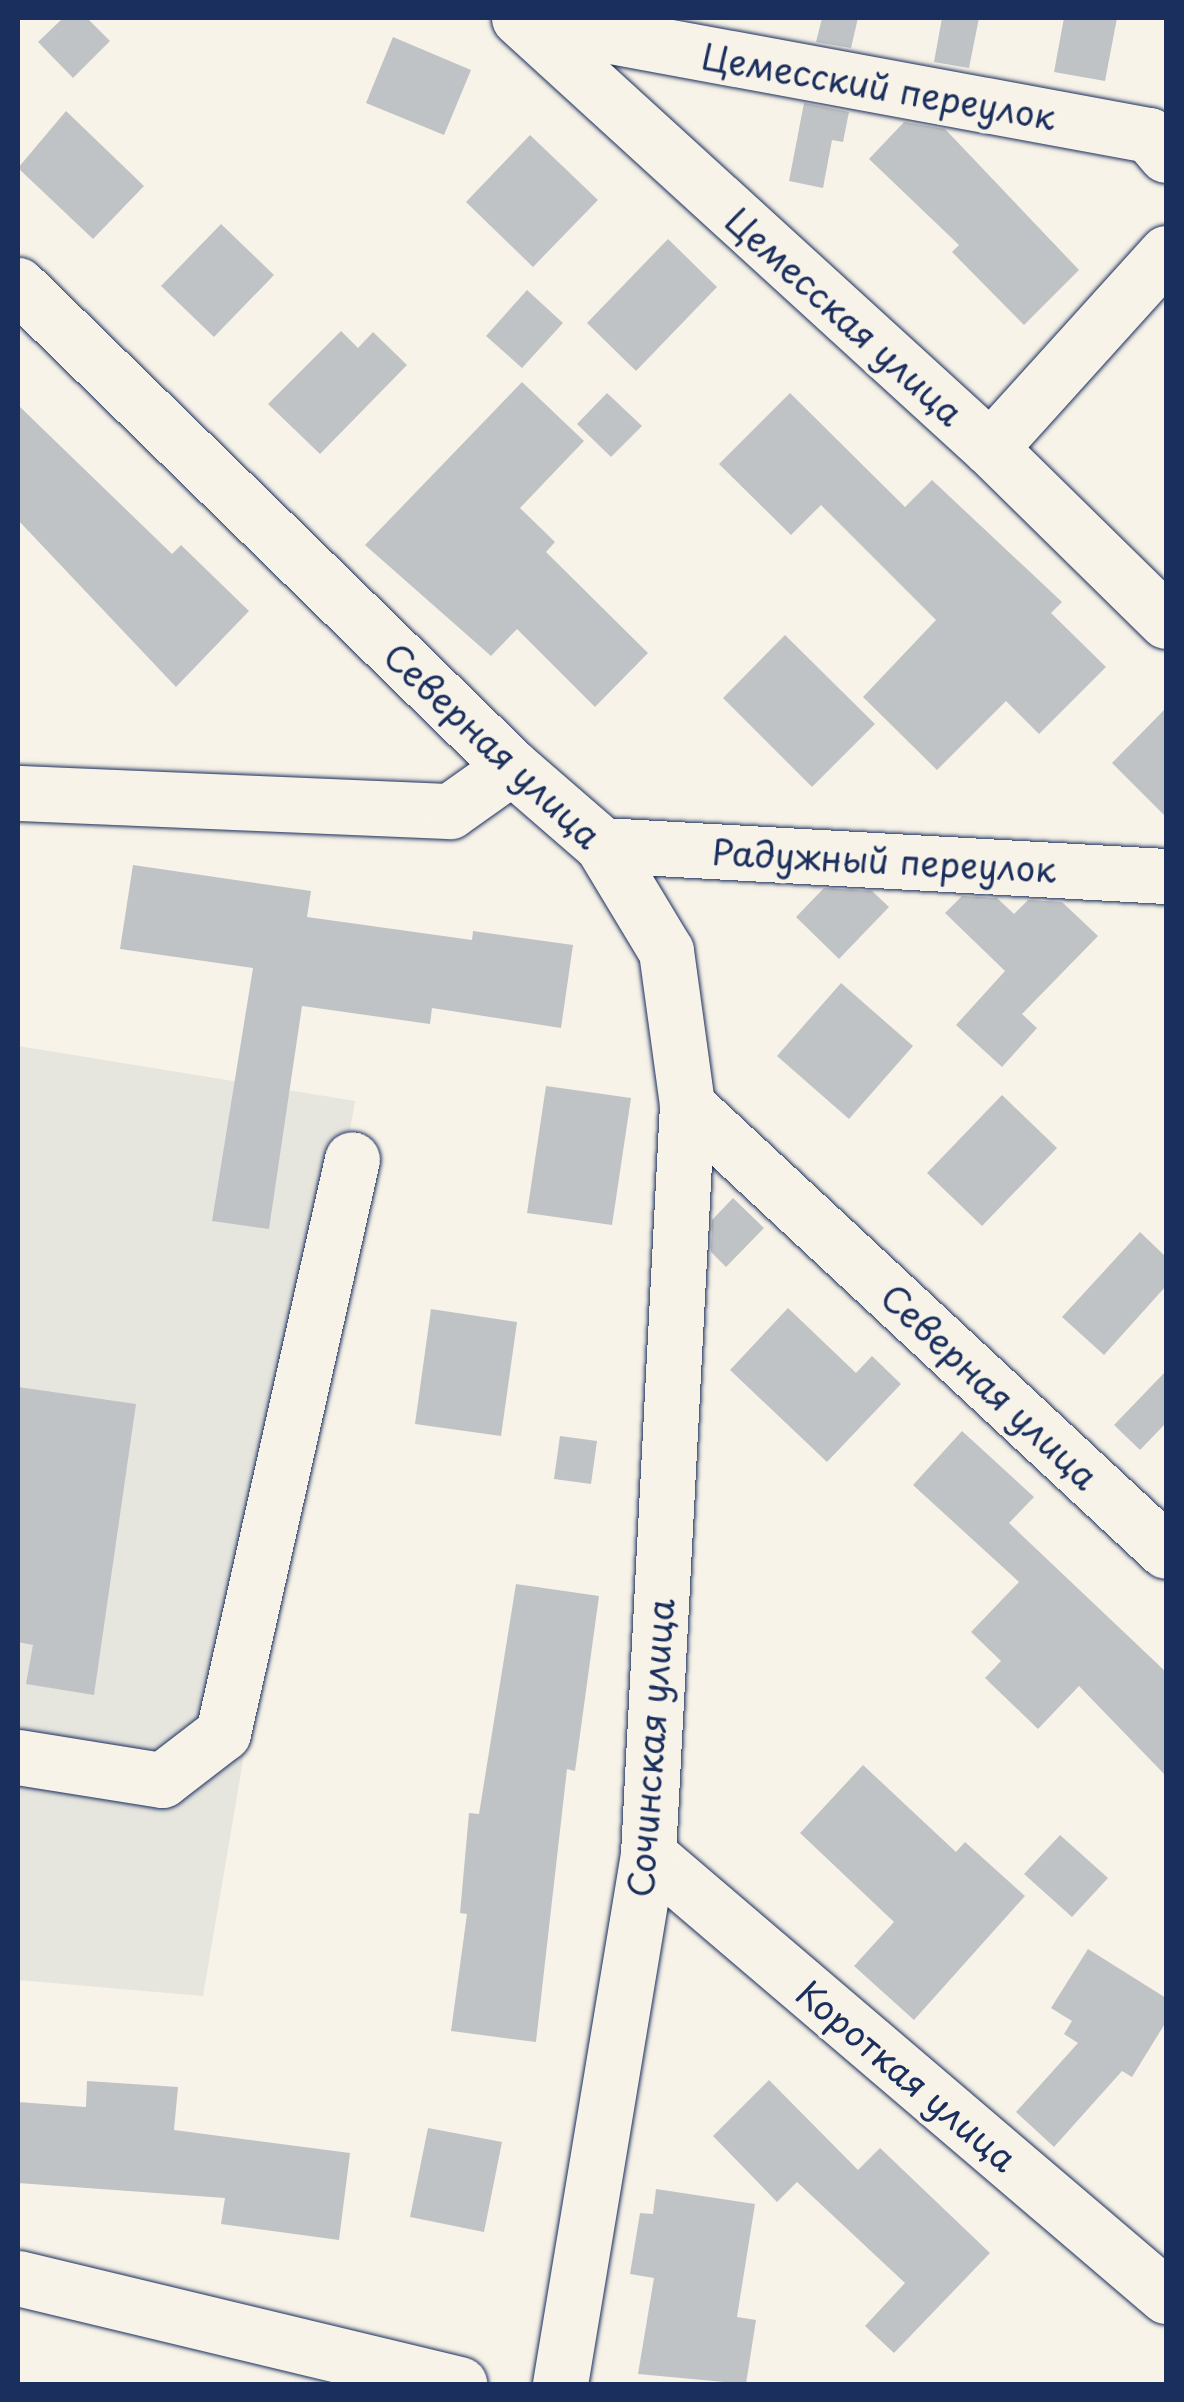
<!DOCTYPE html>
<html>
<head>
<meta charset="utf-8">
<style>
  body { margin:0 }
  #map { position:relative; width:1184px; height:2402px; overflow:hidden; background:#f7f3e8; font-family:"Playpen Sans",sans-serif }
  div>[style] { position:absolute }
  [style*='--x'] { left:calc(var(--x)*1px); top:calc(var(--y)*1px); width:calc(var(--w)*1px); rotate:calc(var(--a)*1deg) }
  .built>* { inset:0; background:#e6e5de }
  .building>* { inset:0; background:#c0c3c5 }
  .roads { filter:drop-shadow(0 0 2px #1b2f5e) drop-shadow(0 0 2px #1b2f5e) }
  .minor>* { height:55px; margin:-27.5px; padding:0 27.5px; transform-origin:27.5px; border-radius:27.5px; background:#f7f3e8 }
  span { translate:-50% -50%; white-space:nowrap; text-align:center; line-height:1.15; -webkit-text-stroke:8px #f7f3e8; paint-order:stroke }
  .street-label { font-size:35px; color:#1b2f5e }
  .frame { position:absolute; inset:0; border:20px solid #1b2f5e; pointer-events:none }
</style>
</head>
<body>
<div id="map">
  <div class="built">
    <i style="clip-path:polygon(18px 1046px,355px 1101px,203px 1996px,18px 1980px)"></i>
  </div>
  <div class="building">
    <i style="clip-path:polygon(63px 18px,87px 18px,110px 41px,73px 78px,38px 42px)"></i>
    <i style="clip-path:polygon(822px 18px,858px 18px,851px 48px,816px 42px)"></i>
    <i style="clip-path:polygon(942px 18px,979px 18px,969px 68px,934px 62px)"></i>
    <i style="clip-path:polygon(1064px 18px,1117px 18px,1105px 81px,1054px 72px)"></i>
    <i style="clip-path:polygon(393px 37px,471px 70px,444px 135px,366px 103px)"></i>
    <i style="clip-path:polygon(804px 103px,849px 112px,843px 142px,832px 140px,823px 188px,789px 181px)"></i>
    <i style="clip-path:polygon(66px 111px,144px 186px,93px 239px,18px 168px)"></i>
    <i style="clip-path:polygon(904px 122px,945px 129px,1079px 270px,1024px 325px,952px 252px,959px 245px,869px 159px)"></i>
    <i style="clip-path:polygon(530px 135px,598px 200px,533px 267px,466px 202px)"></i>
    <i style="clip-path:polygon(221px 224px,274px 275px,214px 337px,161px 286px)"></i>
    <i style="clip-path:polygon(668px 239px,717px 287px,636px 371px,587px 323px)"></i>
    <i style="clip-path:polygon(527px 290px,563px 323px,522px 368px,486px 336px)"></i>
    <i style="clip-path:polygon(341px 331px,358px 348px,373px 332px,407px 365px,320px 454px,268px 404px)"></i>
    <i style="clip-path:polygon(522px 382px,584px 441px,520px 508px,555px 542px,546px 552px,648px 653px,595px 707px,517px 629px,491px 656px,365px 545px)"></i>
    <i style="clip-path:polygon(607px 393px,642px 426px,611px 457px,577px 424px)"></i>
    <i style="clip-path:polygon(790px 393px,905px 507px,932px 480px,1062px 602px,1051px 613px,1106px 667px,1039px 734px,1006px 701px,937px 770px,863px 697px,936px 620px,821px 505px,791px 535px,719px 464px)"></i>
    <i style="clip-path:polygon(18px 405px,172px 554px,181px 545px,249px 611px,176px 687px,18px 520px)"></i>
    <i style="clip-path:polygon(785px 635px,875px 724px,812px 787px,723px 698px)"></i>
    <i style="clip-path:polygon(1166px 708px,1166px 817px,1112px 763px)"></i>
    <i style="clip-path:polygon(133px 865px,311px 891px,307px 917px,472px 940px,473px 931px,573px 945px,561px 1028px,432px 1008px,430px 1024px,302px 1006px,269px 1229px,212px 1221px,253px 968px,120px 949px)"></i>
    <i style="clip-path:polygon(824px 888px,872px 891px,889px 907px,839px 959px,796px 917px)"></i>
    <i style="clip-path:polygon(962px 896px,997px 898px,1014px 914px,1028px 900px,1062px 902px,1098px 936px,1022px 1014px,1037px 1028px,1002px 1067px,956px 1025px,1005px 971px,945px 913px)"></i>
    <i style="clip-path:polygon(841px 983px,913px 1046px,849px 1119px,777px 1056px)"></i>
    <i style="clip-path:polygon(546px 1086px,631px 1098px,612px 1225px,527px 1213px)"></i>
    <i style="clip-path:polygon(1002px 1095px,1057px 1148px,982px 1226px,927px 1173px)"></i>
    <i style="clip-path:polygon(733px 1198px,764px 1228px,726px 1267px,711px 1252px,712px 1220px)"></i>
    <i style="clip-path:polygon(1140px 1232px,1166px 1257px,1166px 1286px,1104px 1355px,1062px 1317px)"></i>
    <i style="clip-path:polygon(788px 1308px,856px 1373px,872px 1356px,901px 1384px,827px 1462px,730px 1370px)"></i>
    <i style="clip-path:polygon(431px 1309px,517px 1322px,501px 1436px,415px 1424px)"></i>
    <i style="clip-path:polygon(1166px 1371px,1166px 1423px,1140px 1450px,1114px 1425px)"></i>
    <i style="clip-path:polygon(18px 1387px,136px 1404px,94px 1695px,26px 1684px,33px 1645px,18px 1642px)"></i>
    <i style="clip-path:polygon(962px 1431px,1034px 1497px,1009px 1523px,1166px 1672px,1166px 1776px,1079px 1686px,1038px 1729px,985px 1678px,1001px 1661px,971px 1632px,1019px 1582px,913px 1485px)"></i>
    <i style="clip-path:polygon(560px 1436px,597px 1441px,591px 1484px,554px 1479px)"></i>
    <i style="clip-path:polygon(516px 1584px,599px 1596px,575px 1771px,567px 1769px,536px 2042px,451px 2031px,467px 1914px,460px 1913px,469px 1813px,479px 1814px)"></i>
    <i style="clip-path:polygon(863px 1765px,956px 1852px,965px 1842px,1025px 1896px,914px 2020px,854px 1966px,894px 1922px,800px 1833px)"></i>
    <i style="clip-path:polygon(1060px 1835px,1108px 1878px,1072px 1917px,1024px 1874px)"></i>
    <i style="clip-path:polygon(1088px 1949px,1166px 1998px,1166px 2022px,1132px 2077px,1122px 2071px,1054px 2147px,1016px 2112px,1078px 2043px,1064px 2034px,1072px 2021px,1051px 2008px)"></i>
    <i style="clip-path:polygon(769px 2080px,858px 2170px,880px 2148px,990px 2253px,894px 2353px,865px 2326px,905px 2283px,797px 2182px,777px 2202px,713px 2136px)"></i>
    <i style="clip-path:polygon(87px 2081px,178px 2087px,174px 2130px,350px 2153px,339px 2240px,221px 2224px,225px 2198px,18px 2183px,18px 2102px,86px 2107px)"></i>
    <i style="clip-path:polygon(428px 2128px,502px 2142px,484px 2232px,410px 2217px)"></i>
    <i style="clip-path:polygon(656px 2189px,755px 2204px,737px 2317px,756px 2320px,746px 2384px,638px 2374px,654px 2278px,630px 2274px,640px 2213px,653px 2214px)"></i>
  </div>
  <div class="roads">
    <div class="minor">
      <i style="--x:519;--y:18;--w:638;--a:42.39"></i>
      <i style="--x:990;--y:448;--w:247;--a:44.5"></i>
      <i style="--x:524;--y:20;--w:635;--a:10.43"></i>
      <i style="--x:1149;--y:135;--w:26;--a:50"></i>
      <i style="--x:18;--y:285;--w:690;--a:44.3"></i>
      <i style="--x:512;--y:767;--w:119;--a:40.9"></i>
      <i style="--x:602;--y:845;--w:124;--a:58.9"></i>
      <i style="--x:666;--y:951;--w:155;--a:82.2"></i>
      <i style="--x:687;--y:1105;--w:654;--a:42.96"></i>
      <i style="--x:990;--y:448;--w:263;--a:-47.9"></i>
      <i style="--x:18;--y:793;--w:432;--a:2.4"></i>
      <i style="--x:450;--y:811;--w:76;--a:-35.4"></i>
      <i style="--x:602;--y:845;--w:565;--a:3.15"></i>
      <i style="--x:18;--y:1757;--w:146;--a:9.1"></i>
      <i style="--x:162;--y:1780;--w:77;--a:-37.6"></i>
      <i style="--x:223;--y:1733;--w:588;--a:-77.33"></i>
      <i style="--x:648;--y:1854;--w:681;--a:40.47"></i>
      <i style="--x:18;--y:2278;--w:454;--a:13.5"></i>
      <i style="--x:560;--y:2384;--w:537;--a:-80.57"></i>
      <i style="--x:648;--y:1854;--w:750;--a:-87.02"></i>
    </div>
  </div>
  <div class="street-label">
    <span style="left:879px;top:86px;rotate:10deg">Цемесский переулок</span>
    <span style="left:845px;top:316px;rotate:42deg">Цемесская улица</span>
    <span style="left:493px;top:745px;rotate:43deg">Северная улица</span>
    <span style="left:884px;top:860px;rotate:3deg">Радужный переулок</span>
    <span style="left:990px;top:1386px;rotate:43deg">Северная улица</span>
    <span style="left:650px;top:1748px;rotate:-86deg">Сочинская улица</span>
    <span style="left:907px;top:2075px;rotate:40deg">Короткая улица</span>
  </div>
  <div class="frame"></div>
</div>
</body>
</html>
